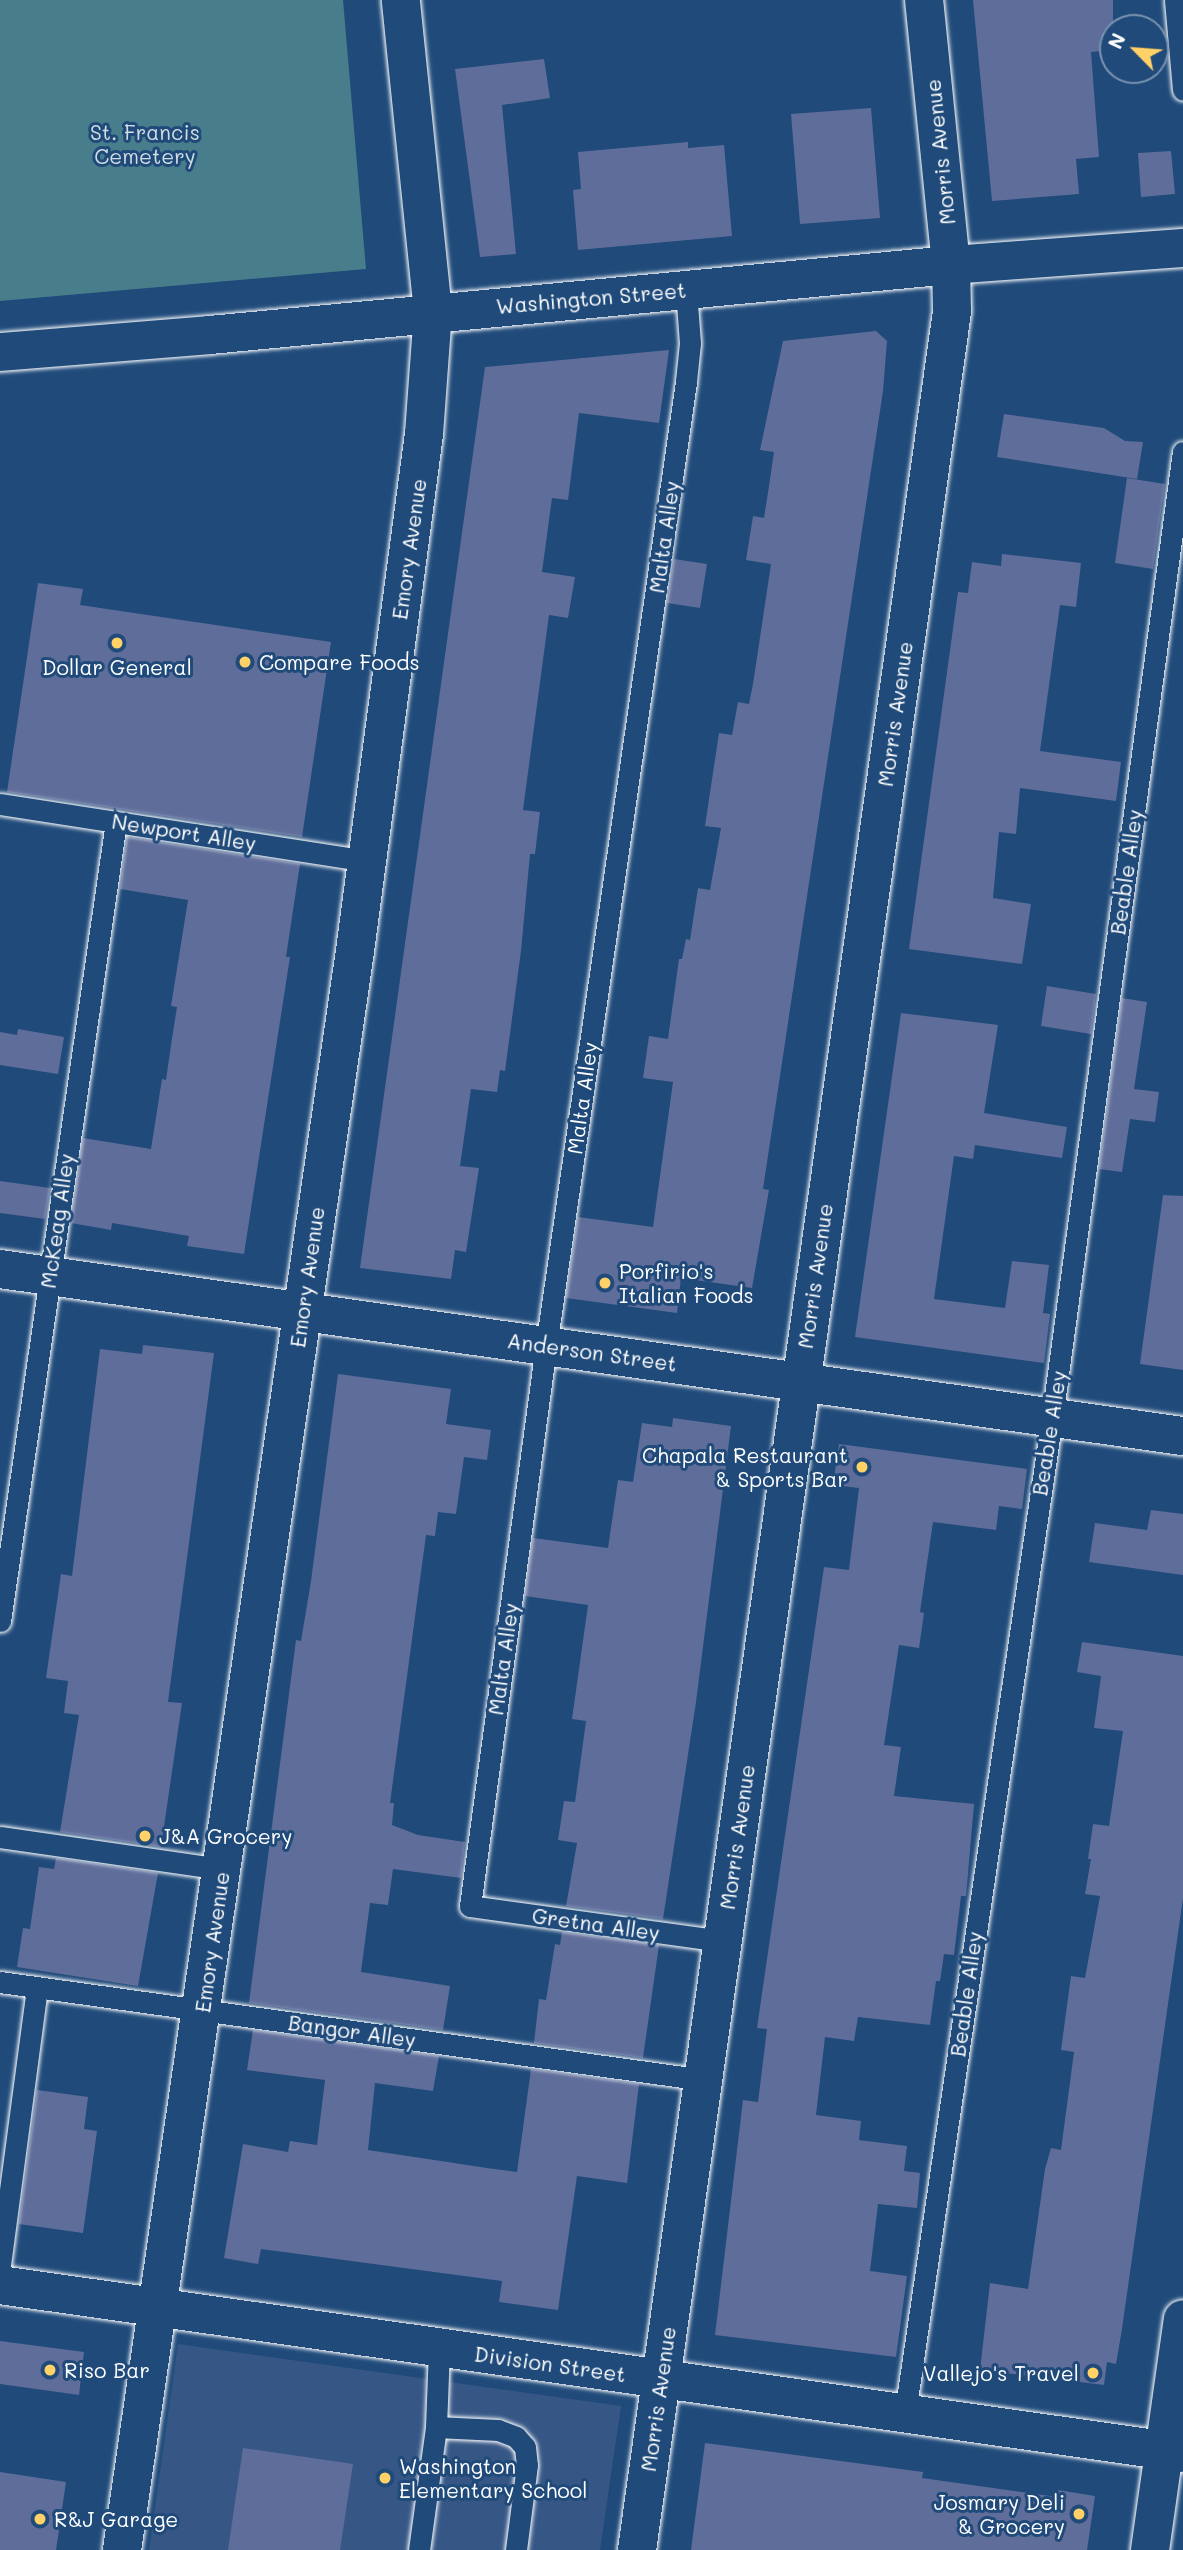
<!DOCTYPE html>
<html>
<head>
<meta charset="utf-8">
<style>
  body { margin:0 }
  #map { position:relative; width:1183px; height:2550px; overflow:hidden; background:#1f4a7a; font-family:Mali,sans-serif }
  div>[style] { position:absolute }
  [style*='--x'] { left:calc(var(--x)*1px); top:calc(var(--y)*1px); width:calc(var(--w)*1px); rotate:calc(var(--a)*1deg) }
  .built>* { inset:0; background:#365786 }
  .green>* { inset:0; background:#487d8c }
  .building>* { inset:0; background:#5f6d9b }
  .roads { filter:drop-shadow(0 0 2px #fff) drop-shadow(0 0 2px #fff) }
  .service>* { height:21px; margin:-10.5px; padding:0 10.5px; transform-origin:10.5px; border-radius:10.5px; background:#1f4a7a }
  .minor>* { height:38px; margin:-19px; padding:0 19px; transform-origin:19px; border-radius:19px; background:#1f4a7a }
  .dots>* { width:19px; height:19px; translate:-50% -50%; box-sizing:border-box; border:4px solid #1f4a7a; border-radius:50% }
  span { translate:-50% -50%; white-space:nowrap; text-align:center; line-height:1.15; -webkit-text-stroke:6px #1f4a7a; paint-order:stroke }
  .park-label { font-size:21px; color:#d1dee2 }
  .street-label { font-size:21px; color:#fff }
  .poi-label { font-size:21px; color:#fff }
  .left { translate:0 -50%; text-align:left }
  .right { translate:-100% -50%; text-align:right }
  .north { position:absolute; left:1099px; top:14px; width:70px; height:70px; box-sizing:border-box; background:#1f4a7a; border:2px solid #7992af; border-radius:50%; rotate:295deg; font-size:19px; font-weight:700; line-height:28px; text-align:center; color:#fff }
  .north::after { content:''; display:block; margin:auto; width:24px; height:32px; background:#ffd166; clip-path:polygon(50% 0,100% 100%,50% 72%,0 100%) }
</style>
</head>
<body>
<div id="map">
  <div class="built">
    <i style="clip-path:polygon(178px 2344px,621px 2406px,600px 2550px,149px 2550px)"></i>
  </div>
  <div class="green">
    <i style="clip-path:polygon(0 0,343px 0,366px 269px,0 301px)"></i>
  </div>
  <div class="building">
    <i style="clip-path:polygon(973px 0,1113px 0,1113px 50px,1091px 52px,1099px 157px,1076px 159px,1079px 194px,992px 201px)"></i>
    <i style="clip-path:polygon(544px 59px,550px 98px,502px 105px,516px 254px,480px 257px,455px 69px)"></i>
    <i style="clip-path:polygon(871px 108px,880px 218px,800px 224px,791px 114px)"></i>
    <i style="clip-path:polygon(688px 142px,688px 148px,724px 145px,732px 236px,578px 250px,573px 190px,581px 189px,578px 152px)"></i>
    <i style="clip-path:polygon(1171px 151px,1175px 194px,1141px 197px,1138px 153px)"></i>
    <i style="clip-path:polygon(876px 331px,887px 341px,883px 391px,763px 1189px,769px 1190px,752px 1288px,681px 1278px,677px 1313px,566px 1298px,578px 1217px,653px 1227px,673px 1082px,643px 1078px,649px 1036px,668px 1039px,679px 959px,682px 959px,686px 939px,690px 940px,698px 888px,710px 890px,721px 828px,705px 826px,719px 733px,732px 735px,738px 702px,749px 704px,753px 684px,771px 564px,746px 560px,753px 516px,764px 518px,769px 486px,774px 452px,760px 450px,783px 341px)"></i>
    <i style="clip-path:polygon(669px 350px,659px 423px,579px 413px,568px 500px,552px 498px,542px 572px,575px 577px,568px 618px,549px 615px,523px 810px,540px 812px,535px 854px,530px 854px,521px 951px,505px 1071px,500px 1070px,497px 1092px,471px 1089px,460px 1166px,479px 1168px,466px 1252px,455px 1250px,451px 1279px,360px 1268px,485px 367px)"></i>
    <i style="clip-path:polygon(1004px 414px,1104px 428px,1125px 441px,1143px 442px,1137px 479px,997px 457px)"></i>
    <i style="clip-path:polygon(1127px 478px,1165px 484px,1153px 569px,1115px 563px)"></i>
    <i style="clip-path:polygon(1002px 554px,1081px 563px,1076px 607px,1060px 605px,1040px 751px,1121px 762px,1116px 801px,1020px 788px,1016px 834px,999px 832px,993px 898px,1031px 904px,1022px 964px,909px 949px,958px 592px,968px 593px,972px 562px,1001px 566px)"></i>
    <i style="clip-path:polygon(674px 559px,707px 564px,700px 608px,667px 603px)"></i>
    <i style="clip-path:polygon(38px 583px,83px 589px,80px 605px,331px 642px,302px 837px,7px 792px)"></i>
    <i style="clip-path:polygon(127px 837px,300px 864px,286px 957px,290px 957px,244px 1254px,187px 1246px,189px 1236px,112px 1223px,111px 1230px,71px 1223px,83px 1138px,151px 1149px,162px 1079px,166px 1080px,171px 1045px,177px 1007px,171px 1006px,188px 900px,120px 889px)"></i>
    <i style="clip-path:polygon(1047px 986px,1096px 994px,1091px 1034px,1041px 1026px)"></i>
    <i style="clip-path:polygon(1122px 998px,1147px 1002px,1134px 1089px,1159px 1092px,1155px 1122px,1130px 1119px,1122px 1172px,1099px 1169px)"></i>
    <i style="clip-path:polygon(901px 1013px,998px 1025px,984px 1113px,1067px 1127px,1062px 1158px,975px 1145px,973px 1159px,954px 1156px,934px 1299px,1005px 1308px,1012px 1261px,1049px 1265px,1043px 1313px,1050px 1314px,1044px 1363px,855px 1337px)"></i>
    <i style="clip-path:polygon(18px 1029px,64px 1037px,58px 1074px,0 1065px,0 1032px,17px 1035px)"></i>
    <i style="clip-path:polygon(0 1181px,50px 1188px,45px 1219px,0 1213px)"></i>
    <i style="clip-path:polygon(1163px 1195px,1183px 1196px,1183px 1370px,1140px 1364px)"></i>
    <i style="clip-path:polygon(143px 1345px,214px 1353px,168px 1702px,182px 1703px,161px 1847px,60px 1832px,79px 1715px,64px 1713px,68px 1681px,46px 1678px,61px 1574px,72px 1576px,100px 1349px,142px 1354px)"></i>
    <i style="clip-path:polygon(338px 1374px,451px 1389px,446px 1424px,491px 1430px,487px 1460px,464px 1457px,456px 1514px,438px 1512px,435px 1536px,426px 1535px,390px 1803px,394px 1803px,392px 1825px,418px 1835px,465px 1842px,461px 1878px,393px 1869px,388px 1905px,370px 1903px,361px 1972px,450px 1986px,443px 2030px,249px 2003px,296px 1640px,301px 1641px,311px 1581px)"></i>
    <i style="clip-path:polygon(673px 1418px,731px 1426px,696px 1702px,663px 1919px,566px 1906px,577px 1843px,558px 1840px,564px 1801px,575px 1802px,586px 1721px,572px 1719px,588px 1605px,525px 1596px,533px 1538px,608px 1548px,618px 1480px,633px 1482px,642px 1423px,672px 1427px)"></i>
    <i style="clip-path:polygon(839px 1444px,1027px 1469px,1022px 1509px,999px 1506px,996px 1530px,933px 1522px,920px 1612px,924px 1613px,919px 1648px,899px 1645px,884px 1745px,901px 1747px,894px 1796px,974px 1804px,966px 1896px,961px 1896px,954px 1955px,944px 1954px,940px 1981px,936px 1981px,930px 2025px,858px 2017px,854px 2041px,825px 2037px,816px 2115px,861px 2121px,859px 2140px,907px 2146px,904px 2171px,920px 2173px,917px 2208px,878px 2204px,870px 2271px,907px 2276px,896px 2357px,715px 2335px,743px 2100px,758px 2102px,767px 2029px,757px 2028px,824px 1567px,849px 1570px,859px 1488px,833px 1485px)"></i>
    <i style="clip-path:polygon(1151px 1510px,1183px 1514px,1183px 1575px,1089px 1562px,1095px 1523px,1147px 1530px)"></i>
    <i style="clip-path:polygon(1082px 1642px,1183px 1656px,1183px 1898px,1122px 2329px,1116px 2364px,1107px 2362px,1104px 2385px,980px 2370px,990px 2283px,1028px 2289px,1045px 2169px,1051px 2148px,1061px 2150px,1074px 2052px,1061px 2050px,1071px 1976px,1085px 1978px,1100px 1896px,1085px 1894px,1091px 1859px,1088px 1859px,1093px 1824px,1109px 1826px,1123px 1731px,1094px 1728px,1101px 1676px,1077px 1672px)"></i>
    <i style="clip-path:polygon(56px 1858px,158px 1873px,138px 1986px,17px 1967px,23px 1928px,30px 1929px,39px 1867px,54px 1869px)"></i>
    <i style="clip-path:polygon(562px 1932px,659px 1945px,643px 2058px,534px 2043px,539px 1999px,546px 2000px,555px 1944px,560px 1945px)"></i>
    <i style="clip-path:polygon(253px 2030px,439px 2056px,433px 2091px,375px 2083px,368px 2150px,487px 2168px,517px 2172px,531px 2069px,639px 2084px,627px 2183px,577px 2176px,558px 2310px,499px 2302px,502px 2281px,261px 2249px,258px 2264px,224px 2258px,243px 2144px,288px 2152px,290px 2141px,317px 2145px,325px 2080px,247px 2070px)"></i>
    <i style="clip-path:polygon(37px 2090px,88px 2097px,84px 2129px,97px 2131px,83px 2233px,19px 2224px)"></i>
    <i style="clip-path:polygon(0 2341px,84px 2352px,79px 2395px,0 2384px)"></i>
    <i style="clip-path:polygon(705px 2443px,923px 2472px,922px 2478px,1057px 2497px,1058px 2490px,1095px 2496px,1087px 2550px,691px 2550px)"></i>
    <i style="clip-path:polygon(243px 2448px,353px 2464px,340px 2550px,228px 2550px)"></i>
    <i style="clip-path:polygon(0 2472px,66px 2482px,56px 2550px,0 2550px)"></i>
  </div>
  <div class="roads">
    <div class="service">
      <i style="--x:1175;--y:0;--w:90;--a:84.9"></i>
      <i style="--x:686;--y:290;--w:53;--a:85.7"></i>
      <i style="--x:690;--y:343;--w:39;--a:96"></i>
      <i style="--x:686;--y:382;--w:974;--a:98.26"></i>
      <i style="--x:546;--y:1346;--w:565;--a:97.73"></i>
      <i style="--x:470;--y:1906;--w:255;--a:7.9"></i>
      <i style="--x:0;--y:804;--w:372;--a:8.8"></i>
      <i style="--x:0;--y:1621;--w:807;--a:-81.74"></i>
      <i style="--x:0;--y:1837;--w:223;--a:8.2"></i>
      <i style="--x:0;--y:1982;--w:711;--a:7.92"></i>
      <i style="--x:0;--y:2265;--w:280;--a:-82.4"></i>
      <i style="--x:905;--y:2413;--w:1006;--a:-81.6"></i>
      <i style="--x:1052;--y:1418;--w:975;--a:-82.28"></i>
      <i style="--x:436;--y:2427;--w:62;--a:2.8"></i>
      <i style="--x:498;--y:2430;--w:19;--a:21"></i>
      <i style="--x:516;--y:2437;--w:13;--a:48"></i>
      <i style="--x:525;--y:2447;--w:18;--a:84"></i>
      <i style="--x:527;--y:2465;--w:86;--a:97.4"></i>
      <i style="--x:419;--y:2550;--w:124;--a:-82.1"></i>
      <i style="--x:436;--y:2427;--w:79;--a:-87.8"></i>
    </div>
    <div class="minor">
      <i style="--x:0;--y:352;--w:211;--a:-4.6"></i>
      <i style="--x:210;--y:335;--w:744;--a:-5.4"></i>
      <i style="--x:951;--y:265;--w:233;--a:-4.2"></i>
      <i style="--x:0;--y:1269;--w:1195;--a:8.04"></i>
      <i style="--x:0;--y:2285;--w:1195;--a:8.08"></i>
      <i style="--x:122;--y:2550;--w:1616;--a:-81.71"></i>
      <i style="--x:355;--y:951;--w:522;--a:-82.4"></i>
      <i style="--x:424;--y:434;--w:122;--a:-85.8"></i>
      <i style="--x:433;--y:312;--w:314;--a:-95.9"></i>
      <i style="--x:637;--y:2550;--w:2261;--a:-81.99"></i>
      <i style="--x:952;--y:311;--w:46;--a:-91.2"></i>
      <i style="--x:951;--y:265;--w:266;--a:-95.8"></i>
      <i style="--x:1150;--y:2550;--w:233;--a:-81.9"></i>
    </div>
  </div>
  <div class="dots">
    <i style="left:117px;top:643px;background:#ffd166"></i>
    <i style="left:245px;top:662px;background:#ffd166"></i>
    <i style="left:605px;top:1283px;background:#ffd166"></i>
    <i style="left:862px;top:1467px;background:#ffd166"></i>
    <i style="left:145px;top:1836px;background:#ffd166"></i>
    <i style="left:50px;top:2370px;background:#ffd166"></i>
    <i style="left:1093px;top:2373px;background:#ffd166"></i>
    <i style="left:385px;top:2478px;background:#ffd166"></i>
    <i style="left:1079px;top:2514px;background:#ffd166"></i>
    <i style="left:40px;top:2519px;background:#ffd166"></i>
  </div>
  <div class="park-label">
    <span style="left:145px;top:144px">St. Francis<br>Cemetery</span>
  </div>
  <div class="street-label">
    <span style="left:940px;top:152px;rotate:-96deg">Morris Avenue</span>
    <span style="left:591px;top:298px;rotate:-5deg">Washington Street</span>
    <span style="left:664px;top:537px;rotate:-82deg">Malta Alley</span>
    <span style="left:409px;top:549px;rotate:-82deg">Emory Avenue</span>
    <span style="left:895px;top:714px;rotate:-82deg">Morris Avenue</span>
    <span style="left:184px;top:832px;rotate:9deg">Newport Alley</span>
    <span style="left:1126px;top:872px;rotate:-82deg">Beable Alley</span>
    <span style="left:582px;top:1098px;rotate:-82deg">Malta Alley</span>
    <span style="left:57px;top:1221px;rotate:-82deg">McKeag Alley</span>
    <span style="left:815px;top:1276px;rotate:-82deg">Morris Avenue</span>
    <span style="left:307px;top:1277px;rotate:-82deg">Emory Avenue</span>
    <span style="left:592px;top:1352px;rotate:8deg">Anderson Street</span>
    <span style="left:1049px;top:1433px;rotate:-81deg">Beable Alley</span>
    <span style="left:503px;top:1659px;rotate:-82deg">Malta Alley</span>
    <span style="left:737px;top:1837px;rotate:-82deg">Morris Avenue</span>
    <span style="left:596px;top:1924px;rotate:8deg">Gretna Alley</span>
    <span style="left:212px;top:1942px;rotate:-82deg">Emory Avenue</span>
    <span style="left:966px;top:1994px;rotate:-82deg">Beable Alley</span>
    <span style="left:352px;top:2031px;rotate:8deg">Bangor Alley</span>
    <span style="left:550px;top:2364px;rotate:8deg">Division Street</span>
    <span style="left:658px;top:2399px;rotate:-82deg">Morris Avenue</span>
  </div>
  <div class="poi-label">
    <span class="left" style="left:259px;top:662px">Compare Foods</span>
    <span style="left:117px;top:667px">Dollar General</span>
    <span class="left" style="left:619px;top:1283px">Porfirio's<br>Italian Foods</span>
    <span class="right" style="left:848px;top:1467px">Chapala Restaurant<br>&amp; Sports Bar</span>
    <span class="left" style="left:159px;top:1836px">J&amp;A Grocery</span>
    <span class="left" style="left:64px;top:2370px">Riso Bar</span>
    <span class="right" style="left:1079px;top:2373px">Vallejo's Travel</span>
    <span class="left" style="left:399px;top:2478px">Washington<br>Elementary School</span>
    <span class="right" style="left:1065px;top:2514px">Josmary Deli<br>&amp; Grocery</span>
    <span class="left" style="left:54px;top:2519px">R&amp;J Garage</span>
  </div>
  <div class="north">N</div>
</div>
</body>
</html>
